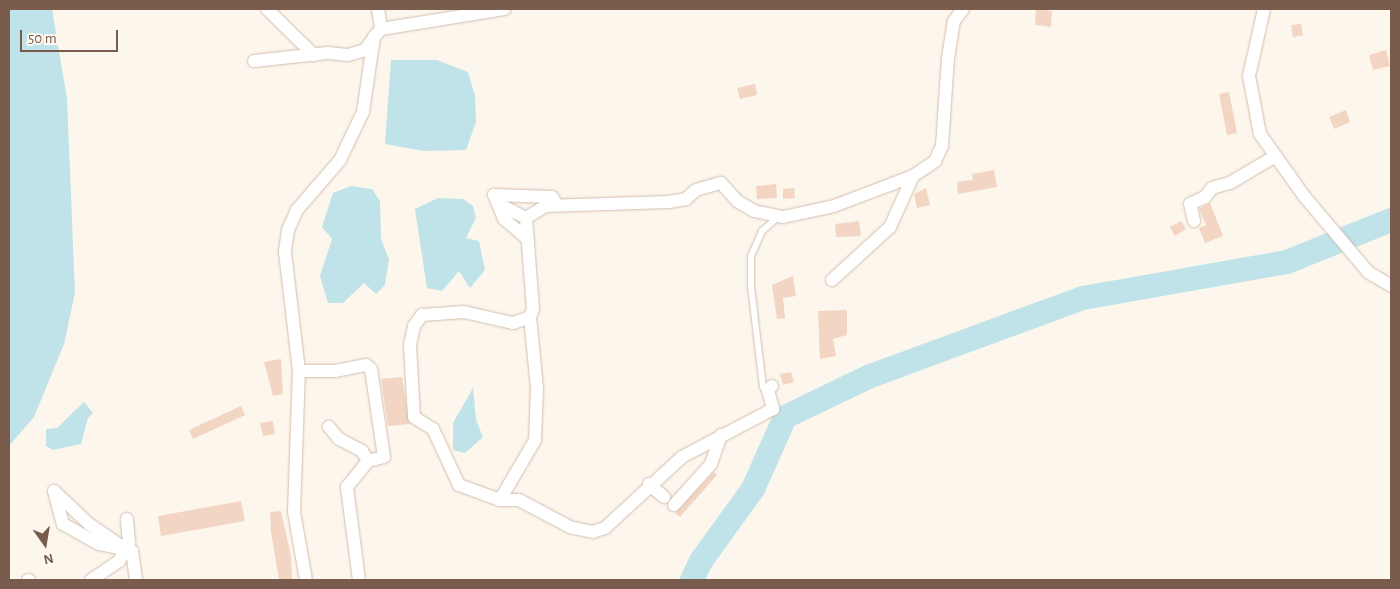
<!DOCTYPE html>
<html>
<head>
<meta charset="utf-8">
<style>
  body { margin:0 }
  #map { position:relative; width:1400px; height:589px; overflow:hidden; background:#fdf6ec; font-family:"Alegreya Sans",sans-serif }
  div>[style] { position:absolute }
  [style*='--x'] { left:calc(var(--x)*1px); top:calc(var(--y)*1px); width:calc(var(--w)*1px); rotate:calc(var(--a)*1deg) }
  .water>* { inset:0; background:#bfe3e8 }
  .river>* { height:24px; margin:-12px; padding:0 12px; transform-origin:12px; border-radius:12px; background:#bfe3e8 }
  .building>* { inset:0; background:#f3d5c3 }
  .roads { filter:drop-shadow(0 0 1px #d1beb0) drop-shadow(0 0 1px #d1beb0) }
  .service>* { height:6px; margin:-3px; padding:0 3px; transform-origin:3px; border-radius:3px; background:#fff }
  .minor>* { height:12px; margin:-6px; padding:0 6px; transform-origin:6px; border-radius:6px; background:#fff }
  span { translate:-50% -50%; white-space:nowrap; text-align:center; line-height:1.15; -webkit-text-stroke:4.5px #fffaf3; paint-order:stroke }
  .frame { position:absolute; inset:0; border:10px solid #7a5c4d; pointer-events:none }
  .north { position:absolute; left:20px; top:519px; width:50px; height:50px; -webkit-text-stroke:4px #fffaf3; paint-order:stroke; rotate:167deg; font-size:14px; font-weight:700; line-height:20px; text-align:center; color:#7a5c4d }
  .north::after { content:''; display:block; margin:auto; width:18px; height:22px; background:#7a5c4d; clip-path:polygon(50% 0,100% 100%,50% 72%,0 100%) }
  .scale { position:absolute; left:20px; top:30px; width:98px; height:22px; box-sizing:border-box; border:2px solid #7a5c4d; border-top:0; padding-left:6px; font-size:15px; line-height:18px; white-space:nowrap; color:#7a5c4d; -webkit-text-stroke:4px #fffaf3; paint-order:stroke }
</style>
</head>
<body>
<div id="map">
  <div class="water">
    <i style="clip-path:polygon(9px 9px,52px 9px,67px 99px,75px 293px,64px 344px,34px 417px,9px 446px)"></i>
    <i style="clip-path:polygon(391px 60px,437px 60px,468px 72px,475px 96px,476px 122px,466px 150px,424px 151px,385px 144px)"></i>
    <i style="clip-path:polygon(351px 186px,372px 189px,380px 201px,381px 239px,389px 259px,385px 285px,376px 294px,364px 283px,343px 303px,328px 303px,320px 276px,332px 239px,322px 227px,333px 193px)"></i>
    <i style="clip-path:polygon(438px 198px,463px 199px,473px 206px,476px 218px,466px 238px,479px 241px,485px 270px,470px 288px,459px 271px,442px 291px,427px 288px,415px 209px)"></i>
    <i style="clip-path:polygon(473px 388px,476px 420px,483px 437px,465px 453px,453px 450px,453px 423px)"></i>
    <i style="clip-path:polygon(84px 402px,93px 413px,88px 418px,81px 444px,53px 450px,46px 446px,46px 429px,57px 428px)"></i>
  </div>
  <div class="river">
    <i style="--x:692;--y:580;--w:21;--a:-65"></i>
    <i style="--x:701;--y:561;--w:89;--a:-54.2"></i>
    <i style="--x:753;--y:489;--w:79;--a:-66"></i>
    <i style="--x:785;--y:417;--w:92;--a:-25.7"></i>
    <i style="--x:868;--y:377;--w:229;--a:-20.2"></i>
    <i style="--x:1083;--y:298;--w:207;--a:-10"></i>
    <i style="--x:1287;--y:262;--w:112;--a:-22"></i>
  </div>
  <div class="building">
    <i style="clip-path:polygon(1036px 9px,1052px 11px,1051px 27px,1035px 25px)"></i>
    <i style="clip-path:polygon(1301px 24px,1303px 35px,1293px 37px,1291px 25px)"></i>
    <i style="clip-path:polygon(1386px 50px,1390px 66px,1373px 70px,1369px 55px)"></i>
    <i style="clip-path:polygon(755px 84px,757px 95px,740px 99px,737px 88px)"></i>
    <i style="clip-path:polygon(1229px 92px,1237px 133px,1227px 135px,1219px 94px)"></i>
    <i style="clip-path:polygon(1346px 110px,1350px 122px,1334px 129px,1329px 117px)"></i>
    <i style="clip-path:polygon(994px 170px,997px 187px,958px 194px,957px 182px,973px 180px,972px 174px)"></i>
    <i style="clip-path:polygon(776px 184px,777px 198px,757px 199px,756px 186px)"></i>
    <i style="clip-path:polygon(794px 188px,795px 198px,783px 199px,783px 189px)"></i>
    <i style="clip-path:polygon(926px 188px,930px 205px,917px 208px,914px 194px)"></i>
    <i style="clip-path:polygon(1210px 203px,1223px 236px,1205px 243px,1199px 228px,1206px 225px,1199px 209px)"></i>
    <i style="clip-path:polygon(859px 221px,861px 236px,836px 237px,835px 224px)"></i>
    <i style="clip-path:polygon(1181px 221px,1186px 229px,1175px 236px,1170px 227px)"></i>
    <i style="clip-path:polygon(793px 276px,796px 296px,783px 298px,785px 318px,777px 319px,772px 285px)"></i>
    <i style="clip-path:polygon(847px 310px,847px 335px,833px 339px,836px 356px,820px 359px,818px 311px)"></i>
    <i style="clip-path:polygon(281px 359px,283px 394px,273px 396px,264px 362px)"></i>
    <i style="clip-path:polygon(791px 372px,794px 382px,783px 385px,780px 374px)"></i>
    <i style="clip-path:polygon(402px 377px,410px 424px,388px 426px,381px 379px)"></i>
    <i style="clip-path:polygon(241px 406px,245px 415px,193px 439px,189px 430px)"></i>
    <i style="clip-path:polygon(273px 421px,275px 434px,263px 436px,260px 423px)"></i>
    <i style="clip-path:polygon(714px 472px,717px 475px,680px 517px,675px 513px)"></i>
    <i style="clip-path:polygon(241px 501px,245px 521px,161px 536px,158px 516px)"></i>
    <i style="clip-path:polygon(281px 511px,291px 556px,292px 580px,279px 580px,271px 532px,270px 512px)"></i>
  </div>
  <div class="roads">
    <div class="service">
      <i style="--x:768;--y:390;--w:6;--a:-149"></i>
      <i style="--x:763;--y:387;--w:101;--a:-96.8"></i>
      <i style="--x:751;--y:287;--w:31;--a:-90"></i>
      <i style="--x:751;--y:256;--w:27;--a:-66"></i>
      <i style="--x:762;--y:231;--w:21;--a:-41"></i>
    </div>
    <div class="minor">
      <i style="--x:267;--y:9;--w:66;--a:44.4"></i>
      <i style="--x:378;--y:9;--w:20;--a:81"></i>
      <i style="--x:1264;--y:9;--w:69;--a:102.6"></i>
      <i style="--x:1249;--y:76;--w:59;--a:79.3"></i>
      <i style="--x:1260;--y:134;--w:76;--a:54.6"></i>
      <i style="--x:1304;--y:196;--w:99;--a:49.9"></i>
      <i style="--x:1368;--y:272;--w:27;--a:31"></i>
      <i style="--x:254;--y:61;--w:74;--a:-6.2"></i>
      <i style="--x:328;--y:53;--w:20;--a:6"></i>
      <i style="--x:348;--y:55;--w:18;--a:-16"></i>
      <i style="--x:365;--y:50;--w:14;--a:-54"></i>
      <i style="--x:498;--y:204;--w:16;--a:68"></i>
      <i style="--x:504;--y:219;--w:31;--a:40"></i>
      <i style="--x:526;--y:218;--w:31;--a:-153"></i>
      <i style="--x:498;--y:204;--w:10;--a:-114"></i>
      <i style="--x:494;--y:195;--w:58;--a:2"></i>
      <i style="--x:552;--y:197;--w:9;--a:58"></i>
      <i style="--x:1194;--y:221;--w:17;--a:-103"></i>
      <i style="--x:1190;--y:204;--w:17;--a:-25"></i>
      <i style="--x:1205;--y:197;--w:11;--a:-52"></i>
      <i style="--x:1212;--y:188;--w:19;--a:-16"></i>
      <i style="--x:1230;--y:183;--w:51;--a:-30.6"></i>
      <i style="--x:832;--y:280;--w:79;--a:-42.4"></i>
      <i style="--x:890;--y:227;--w:56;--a:-65.7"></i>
      <i style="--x:299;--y:371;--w:36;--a:0"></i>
      <i style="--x:335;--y:371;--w:32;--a:-11"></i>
      <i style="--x:366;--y:365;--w:6;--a:39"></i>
      <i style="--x:371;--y:369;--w:89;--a:81.6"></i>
      <i style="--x:384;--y:457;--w:16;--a:166"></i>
      <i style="--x:368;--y:461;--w:12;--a:-121"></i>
      <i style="--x:362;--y:451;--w:26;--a:-152"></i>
      <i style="--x:339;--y:439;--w:16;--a:-130"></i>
      <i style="--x:772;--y:386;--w:6;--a:135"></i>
      <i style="--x:768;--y:390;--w:20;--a:75"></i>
      <i style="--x:773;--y:409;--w:103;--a:152.2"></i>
      <i style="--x:682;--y:457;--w:105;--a:137.3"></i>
      <i style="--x:605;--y:528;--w:13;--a:162"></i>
      <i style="--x:593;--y:532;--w:24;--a:-168"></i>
      <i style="--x:570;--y:527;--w:58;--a:-152.1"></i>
      <i style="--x:519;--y:500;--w:19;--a:180"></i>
      <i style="--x:500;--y:500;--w:44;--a:-159.9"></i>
      <i style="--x:459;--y:485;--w:62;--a:-114.9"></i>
      <i style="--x:433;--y:429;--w:22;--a:-148"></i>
      <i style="--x:414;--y:417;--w:72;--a:-93.2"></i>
      <i style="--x:410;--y:345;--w:19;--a:-78"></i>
      <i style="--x:414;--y:326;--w:14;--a:-54"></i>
      <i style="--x:422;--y:315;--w:42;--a:-4.1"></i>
      <i style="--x:464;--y:312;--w:50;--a:12.7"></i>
      <i style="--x:513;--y:323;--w:18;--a:-19"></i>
      <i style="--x:530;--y:317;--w:9;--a:-69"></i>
      <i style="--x:533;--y:309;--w:91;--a:-94.4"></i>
      <i style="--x:526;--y:218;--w:22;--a:-32"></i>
      <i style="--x:545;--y:206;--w:124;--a:-1.8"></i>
      <i style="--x:669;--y:202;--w:17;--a:-10"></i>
      <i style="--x:686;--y:199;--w:13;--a:-42"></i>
      <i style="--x:696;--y:190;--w:26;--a:-16"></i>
      <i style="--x:721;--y:183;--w:24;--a:48"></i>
      <i style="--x:737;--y:201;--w:20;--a:30"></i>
      <i style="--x:754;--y:211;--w:30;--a:12"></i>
      <i style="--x:783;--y:217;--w:52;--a:-12.2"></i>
      <i style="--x:834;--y:206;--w:85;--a:-20.8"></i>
      <i style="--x:913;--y:176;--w:27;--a:-34"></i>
      <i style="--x:935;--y:161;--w:17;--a:-65"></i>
      <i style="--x:942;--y:146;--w:88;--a:-86.1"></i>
      <i style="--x:948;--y:58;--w:37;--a:-81"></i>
      <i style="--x:954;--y:21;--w:15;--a:-53"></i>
      <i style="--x:649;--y:484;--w:20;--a:41"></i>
      <i style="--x:500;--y:500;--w:69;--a:-59.7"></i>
      <i style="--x:535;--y:440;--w:52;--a:-87.8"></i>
      <i style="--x:537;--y:388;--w:71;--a:-95.6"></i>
      <i style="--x:674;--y:505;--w:55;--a:-47.9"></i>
      <i style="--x:711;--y:464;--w:31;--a:-71"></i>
      <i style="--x:124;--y:548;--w:42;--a:-145.6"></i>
      <i style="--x:89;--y:524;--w:48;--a:-136.7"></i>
      <i style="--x:54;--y:491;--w:34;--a:75"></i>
      <i style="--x:63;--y:524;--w:41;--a:29.1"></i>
      <i style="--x:99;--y:544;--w:34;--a:12"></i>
      <i style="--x:132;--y:551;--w:29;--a:82"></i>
      <i style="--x:28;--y:580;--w:1;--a:0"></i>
      <i style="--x:91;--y:580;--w:34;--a:-34"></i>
      <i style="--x:119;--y:561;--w:21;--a:-61"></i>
      <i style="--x:129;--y:543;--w:24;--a:-95"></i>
      <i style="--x:306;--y:580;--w:69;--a:-100"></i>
      <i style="--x:294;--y:512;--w:141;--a:-88"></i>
      <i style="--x:299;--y:371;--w:121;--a:-96.7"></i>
      <i style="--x:285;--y:251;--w:21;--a:-82"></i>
      <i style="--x:288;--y:230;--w:22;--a:-66"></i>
      <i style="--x:297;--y:210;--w:66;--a:-49.3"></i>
      <i style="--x:340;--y:160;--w:53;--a:-64.4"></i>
      <i style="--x:363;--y:112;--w:76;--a:-81.7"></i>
      <i style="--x:374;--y:37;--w:11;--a:-49"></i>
      <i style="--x:381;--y:29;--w:125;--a:-9.2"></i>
      <i style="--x:359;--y:580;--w:94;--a:-97.4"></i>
      <i style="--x:347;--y:487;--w:33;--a:-51"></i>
    </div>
  </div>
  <div class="frame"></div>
  <div class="north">N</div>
  <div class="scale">50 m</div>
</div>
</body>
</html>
